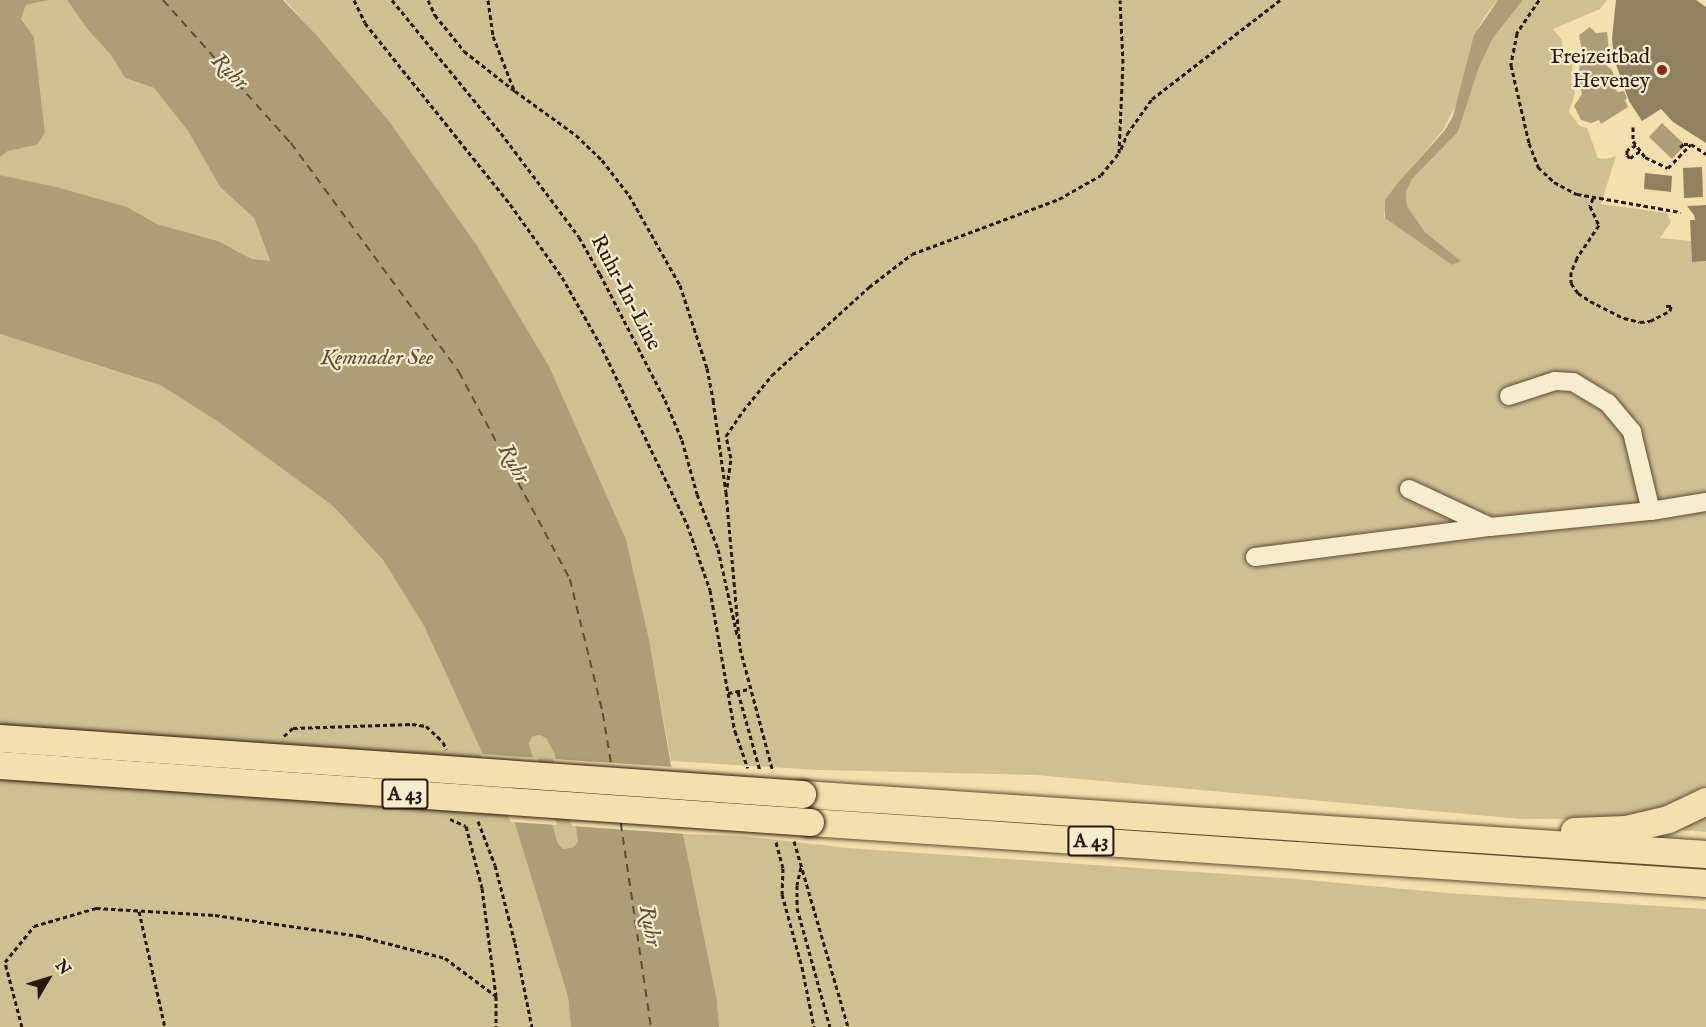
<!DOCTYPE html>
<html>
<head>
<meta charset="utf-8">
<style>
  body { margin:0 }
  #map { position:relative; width:1706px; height:1027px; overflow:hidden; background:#f2e1af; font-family:"IM FELL English",serif }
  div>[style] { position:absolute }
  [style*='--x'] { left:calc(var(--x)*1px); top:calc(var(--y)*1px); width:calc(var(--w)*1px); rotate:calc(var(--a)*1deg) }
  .green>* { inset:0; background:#d0bf93 }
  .water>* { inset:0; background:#ae9d76 }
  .pier>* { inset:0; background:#f2e1af }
  .ferry>* { height:1.5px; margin-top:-0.75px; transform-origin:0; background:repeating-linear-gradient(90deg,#5f4d34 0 8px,transparent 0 14px) }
  .building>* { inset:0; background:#92815f }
  .path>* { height:3px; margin-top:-1.5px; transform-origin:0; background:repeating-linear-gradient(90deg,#2b1808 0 4.5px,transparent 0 7.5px) }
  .roads { filter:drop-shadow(0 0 2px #5d4a32) drop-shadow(0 0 2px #5d4a32) }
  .minor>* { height:18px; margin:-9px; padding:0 9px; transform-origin:9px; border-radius:9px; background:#f7eccb }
  .highway>* { height:27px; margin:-13.5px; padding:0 13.5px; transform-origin:13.5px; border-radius:13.5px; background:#f2e1af }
  .bridges { filter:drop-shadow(0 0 2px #2b1808) drop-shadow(0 0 2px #2b1808) }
  .highway-bridge>* { height:27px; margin:-13.5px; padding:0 13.5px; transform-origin:13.5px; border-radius:13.5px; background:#f2e1af }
  .dots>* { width:16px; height:16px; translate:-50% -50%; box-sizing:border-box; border:3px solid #f7eccb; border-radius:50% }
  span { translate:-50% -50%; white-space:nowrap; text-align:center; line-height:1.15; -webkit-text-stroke:4.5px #f7eccb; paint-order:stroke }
  .shield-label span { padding:2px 4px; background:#f7eccb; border:2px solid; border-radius:4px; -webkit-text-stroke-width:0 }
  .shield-label { font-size:20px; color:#2b1808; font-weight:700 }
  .poi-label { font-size:21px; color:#2b1808 }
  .right { translate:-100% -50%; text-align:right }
  .street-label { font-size:21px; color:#2b1808 }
  .water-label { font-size:22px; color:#5f4d34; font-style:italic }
  .north { position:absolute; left:18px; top:949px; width:60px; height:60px; -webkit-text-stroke:4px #f7eccb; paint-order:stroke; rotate:52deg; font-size:16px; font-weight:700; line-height:24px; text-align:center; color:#2b1808 }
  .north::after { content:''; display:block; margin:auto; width:21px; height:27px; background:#2b1808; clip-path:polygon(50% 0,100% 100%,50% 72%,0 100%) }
</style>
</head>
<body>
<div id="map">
  <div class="green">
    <i style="clip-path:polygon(49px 0,67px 0,88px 30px,111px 55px,125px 78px,154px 88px,188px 131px,220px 187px,254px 218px,270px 262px,252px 259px,218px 241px,157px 224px,127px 207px,0 175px,0 157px,8px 151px,37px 145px,45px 133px,34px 37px,21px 19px,26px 5px)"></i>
    <i style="clip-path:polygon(285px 0,1498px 0,1484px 17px,1475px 35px,1456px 105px,1443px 130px,1386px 198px,1384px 217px,1452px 265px,1461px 261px,1425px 232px,1407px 206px,1406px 192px,1412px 179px,1458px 132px,1479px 67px,1493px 38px,1523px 0,1607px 0,1600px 9px,1553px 29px,1562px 40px,1564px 57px,1573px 60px,1571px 81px,1575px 93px,1569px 112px,1580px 126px,1587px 128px,1598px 158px,1606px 159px,1616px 156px,1601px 204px,1667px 213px,1671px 222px,1660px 238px,1691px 241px,1692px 262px,1706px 261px,1706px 785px,1658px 809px,1626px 819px,1521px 819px,1036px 775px,819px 770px,671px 761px,649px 639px,626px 539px,549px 366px,476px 244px,389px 121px)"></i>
    <i style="clip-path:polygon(0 334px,160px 385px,217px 421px,333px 506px,383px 560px,424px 626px,515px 824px,568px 997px,571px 1027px,0 1027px)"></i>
    <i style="clip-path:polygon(539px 735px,546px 738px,554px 753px,576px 828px,578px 841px,574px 847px,562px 849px,558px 844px,529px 744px,532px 737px)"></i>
    <i style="clip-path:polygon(1706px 804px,1706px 832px,1654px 828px)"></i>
    <i style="clip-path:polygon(683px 834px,743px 836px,848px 848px,1297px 879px,1447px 893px,1706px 909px,1706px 1027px,719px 1027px,717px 1000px)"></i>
  </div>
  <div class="water">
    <i style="clip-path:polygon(0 0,49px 0,26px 5px,21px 19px,34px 37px,45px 133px,37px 145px,8px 151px,0 157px)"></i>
    <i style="clip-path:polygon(evenodd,67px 0,283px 0,318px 37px,389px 121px,476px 244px,549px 366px,626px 539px,649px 639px,683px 834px,717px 1000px,719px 1027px,571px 1027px,568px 997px,515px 824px,424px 626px,383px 560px,333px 506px,217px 421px,160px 385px,0 334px,0 175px,56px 187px,127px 207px,157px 224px,218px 241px,252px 259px,270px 261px,254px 218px,220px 187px,188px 131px,154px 88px,125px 78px,111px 55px,88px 30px,67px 0,539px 735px,546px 738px,554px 753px,576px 828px,578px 841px,574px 847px,563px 849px,558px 844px,529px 744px,532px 737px,539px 735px)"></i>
    <i style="clip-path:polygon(1498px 0,1523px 0,1493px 38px,1479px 67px,1458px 132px,1412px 179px,1406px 192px,1407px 206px,1425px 232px,1461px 261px,1452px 265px,1385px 218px,1385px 200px,1396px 185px,1445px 130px,1453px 116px,1474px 35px)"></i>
    <i style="clip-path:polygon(1590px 27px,1596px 33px,1607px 32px,1609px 53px,1605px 56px,1605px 64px,1612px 70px,1616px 81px,1613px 87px,1618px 92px,1624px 91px,1627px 98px,1625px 100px,1628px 107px,1601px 124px,1599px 120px,1591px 123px,1581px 120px,1574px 106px,1582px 94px,1578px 77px,1582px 51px,1579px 35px)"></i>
    <i style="clip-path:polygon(1662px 123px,1685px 145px,1672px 159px,1649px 137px)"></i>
  </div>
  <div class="pier">
    <i style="clip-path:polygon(480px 754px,538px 758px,557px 825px,511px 822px)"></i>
    <i style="clip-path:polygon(553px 759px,675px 767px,686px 834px,572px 826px)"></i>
  </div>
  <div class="ferry">
    <i style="--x:163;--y:0;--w:192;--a:48.2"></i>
    <i style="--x:291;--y:143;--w:284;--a:53.7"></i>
    <i style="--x:459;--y:372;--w:235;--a:61.8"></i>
    <i style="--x:570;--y:579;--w:138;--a:76.2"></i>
    <i style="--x:603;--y:713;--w:56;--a:80.7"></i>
    <i style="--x:621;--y:823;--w:206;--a:81.6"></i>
  </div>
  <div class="building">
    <i style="clip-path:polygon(1616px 0,1696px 0,1706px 7px,1706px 143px,1673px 122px,1661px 109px,1642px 121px,1629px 101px,1614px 59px,1612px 38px)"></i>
    <i style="clip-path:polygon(1702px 167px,1703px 197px,1684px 198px,1683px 168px)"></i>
    <i style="clip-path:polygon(1645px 173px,1672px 176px,1671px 192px,1644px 189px)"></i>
    <i style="clip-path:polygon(1706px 205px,1706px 261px,1692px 262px,1690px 220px,1695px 220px,1694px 215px,1687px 206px)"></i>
  </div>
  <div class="path">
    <i style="--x:354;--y:0;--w:25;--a:64"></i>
    <i style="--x:365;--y:23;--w:232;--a:51.3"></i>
    <i style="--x:510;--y:204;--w:90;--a:54.5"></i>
    <i style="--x:562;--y:277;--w:75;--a:60.4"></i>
    <i style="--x:599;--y:342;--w:202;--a:64.2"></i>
    <i style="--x:687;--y:524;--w:70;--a:70.8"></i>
    <i style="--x:710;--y:590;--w:105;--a:80.1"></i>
    <i style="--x:728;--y:693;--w:20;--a:-11"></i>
    <i style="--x:392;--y:0;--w:172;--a:50.7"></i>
    <i style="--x:501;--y:133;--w:130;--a:53.1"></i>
    <i style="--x:579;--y:237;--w:43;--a:60.4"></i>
    <i style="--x:600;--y:274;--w:142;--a:62.7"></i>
    <i style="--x:665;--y:400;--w:43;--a:67"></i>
    <i style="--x:682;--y:440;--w:56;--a:74.5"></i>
    <i style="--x:697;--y:494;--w:59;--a:69.1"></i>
    <i style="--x:718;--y:549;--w:88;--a:77.5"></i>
    <i style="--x:428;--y:0;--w:17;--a:65"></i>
    <i style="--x:435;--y:15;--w:46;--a:51.1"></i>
    <i style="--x:464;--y:51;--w:65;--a:38.1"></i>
    <i style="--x:515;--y:91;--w:75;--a:35.8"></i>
    <i style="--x:576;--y:135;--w:36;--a:44"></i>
    <i style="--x:602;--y:160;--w:44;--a:52.4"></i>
    <i style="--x:629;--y:195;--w:103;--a:60.5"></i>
    <i style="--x:680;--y:285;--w:87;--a:72"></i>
    <i style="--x:707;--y:368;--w:33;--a:79"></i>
    <i style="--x:713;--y:400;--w:93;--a:82"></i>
    <i style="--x:726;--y:492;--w:157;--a:84.9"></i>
    <i style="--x:740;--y:648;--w:128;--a:75.1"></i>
    <i style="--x:488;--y:0;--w:36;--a:82"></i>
    <i style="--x:493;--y:36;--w:58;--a:68.7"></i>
    <i style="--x:1539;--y:0;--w:40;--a:124"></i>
    <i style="--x:1517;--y:33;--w:33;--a:101"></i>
    <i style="--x:1511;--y:65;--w:80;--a:77"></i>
    <i style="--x:1529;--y:143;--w:26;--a:69"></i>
    <i style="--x:1538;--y:167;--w:22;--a:43"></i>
    <i style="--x:1554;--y:182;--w:26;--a:28"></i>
    <i style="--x:1577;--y:194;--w:105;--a:9.9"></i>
    <i style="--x:1633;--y:127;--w:14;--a:90"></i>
    <i style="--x:1633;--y:141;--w:20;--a:53"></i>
    <i style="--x:1645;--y:157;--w:25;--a:26"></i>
    <i style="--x:1668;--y:168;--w:33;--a:-46"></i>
    <i style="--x:1691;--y:144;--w:18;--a:34"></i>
    <i style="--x:1636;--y:145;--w:10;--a:151"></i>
    <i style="--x:1627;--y:150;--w:5;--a:90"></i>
    <i style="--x:1627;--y:155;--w:4;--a:45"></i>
    <i style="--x:1630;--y:158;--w:12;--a:-35"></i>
    <i style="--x:1680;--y:147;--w:5;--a:-37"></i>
    <i style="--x:1684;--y:144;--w:7;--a:0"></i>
    <i style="--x:1121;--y:149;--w:16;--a:-68"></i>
    <i style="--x:1127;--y:134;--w:43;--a:-54.5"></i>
    <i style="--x:1152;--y:99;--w:162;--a:-37.7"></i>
    <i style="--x:1593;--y:198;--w:9;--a:111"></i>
    <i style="--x:1590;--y:206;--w:21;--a:65"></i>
    <i style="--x:1599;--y:225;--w:40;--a:124"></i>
    <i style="--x:1577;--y:258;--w:15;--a:113"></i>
    <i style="--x:1571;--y:272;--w:11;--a:90"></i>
    <i style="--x:1571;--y:283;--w:12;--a:55"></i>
    <i style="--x:1578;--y:293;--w:14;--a:34"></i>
    <i style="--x:1590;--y:301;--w:38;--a:27"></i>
    <i style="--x:1624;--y:318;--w:16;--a:14"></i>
    <i style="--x:1640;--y:322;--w:10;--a:-6"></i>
    <i style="--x:1650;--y:321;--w:22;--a:-27"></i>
    <i style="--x:1670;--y:311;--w:5;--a:-79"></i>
    <i style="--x:1671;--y:306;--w:6;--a:180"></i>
    <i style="--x:727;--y:487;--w:29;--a:-82"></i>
    <i style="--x:731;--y:458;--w:23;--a:-103"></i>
    <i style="--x:726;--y:436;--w:30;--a:-56"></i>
    <i style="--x:743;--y:411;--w:46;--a:-51.1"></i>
    <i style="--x:772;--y:375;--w:131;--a:-42.2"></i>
    <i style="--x:869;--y:287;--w:54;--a:-37.5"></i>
    <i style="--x:912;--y:254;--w:157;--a:-20.5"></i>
    <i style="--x:1059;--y:199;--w:48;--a:-29.7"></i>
    <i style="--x:1101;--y:175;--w:28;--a:-51"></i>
    <i style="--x:1119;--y:153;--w:90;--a:-87.5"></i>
    <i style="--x:1123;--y:63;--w:63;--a:-92.7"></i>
    <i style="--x:738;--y:692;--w:82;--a:74.4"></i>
    <i style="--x:728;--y:693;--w:39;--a:80"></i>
    <i style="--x:735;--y:731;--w:39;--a:71"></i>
    <i style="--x:284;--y:736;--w:12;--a:-42"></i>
    <i style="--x:293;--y:728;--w:119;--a:-1.9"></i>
    <i style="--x:412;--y:724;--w:14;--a:8"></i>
    <i style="--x:426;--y:726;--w:23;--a:43"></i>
    <i style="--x:443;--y:742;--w:8;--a:67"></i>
    <i style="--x:450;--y:819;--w:17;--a:24"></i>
    <i style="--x:466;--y:826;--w:64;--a:75.5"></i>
    <i style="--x:482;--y:888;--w:109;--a:82.6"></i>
    <i style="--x:496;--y:996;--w:31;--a:90"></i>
    <i style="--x:478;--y:821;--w:47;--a:68.9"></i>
    <i style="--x:495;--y:865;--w:81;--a:75.6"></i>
    <i style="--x:515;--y:943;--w:86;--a:78.6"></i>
    <i style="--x:794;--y:841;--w:194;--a:73.8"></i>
    <i style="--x:776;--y:842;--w:27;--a:75"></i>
    <i style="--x:783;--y:868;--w:26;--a:92"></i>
    <i style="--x:782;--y:894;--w:76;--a:74.7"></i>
    <i style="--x:802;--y:967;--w:61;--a:78.7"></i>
    <i style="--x:801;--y:867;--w:18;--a:103"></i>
    <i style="--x:797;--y:885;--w:23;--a:90"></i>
    <i style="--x:797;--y:908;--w:123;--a:74.5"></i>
    <i style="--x:139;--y:911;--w:119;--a:77.4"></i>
    <i style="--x:22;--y:1027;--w:67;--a:-104.7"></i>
    <i style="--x:5;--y:962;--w:46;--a:-51.1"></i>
    <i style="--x:34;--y:926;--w:65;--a:-16.2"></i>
    <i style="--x:96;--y:908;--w:119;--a:3.4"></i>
    <i style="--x:215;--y:915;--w:146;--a:8.3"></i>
    <i style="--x:359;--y:936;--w:89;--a:14.3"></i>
    <i style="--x:445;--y:958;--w:64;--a:36.7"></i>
  </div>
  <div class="roads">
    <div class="minor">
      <i style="--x:1509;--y:396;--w:48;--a:-18.1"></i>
      <i style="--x:1555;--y:381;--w:18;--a:3"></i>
      <i style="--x:1573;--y:382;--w:41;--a:31"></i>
      <i style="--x:1608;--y:403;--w:38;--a:50"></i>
      <i style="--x:1632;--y:432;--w:81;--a:76.5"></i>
      <i style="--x:1409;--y:489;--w:89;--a:25.1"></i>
      <i style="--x:1255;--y:557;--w:237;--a:-7.3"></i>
      <i style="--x:1490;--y:527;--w:162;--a:-5.7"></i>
      <i style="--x:1651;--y:511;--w:56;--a:-9.3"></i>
    </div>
    <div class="highway">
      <i style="--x:802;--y:794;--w:906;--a:3.8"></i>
      <i style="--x:810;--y:822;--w:898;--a:3.89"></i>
      <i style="--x:1574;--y:831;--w:52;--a:-2.2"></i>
      <i style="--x:1626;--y:829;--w:43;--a:-13.4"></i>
      <i style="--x:1668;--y:819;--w:42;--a:-25.3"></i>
    </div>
  </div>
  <div class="bridges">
    <div class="highway-bridge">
      <i style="--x:0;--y:738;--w:804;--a:3.99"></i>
      <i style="--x:0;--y:765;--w:812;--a:4.03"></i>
    </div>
  </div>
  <div class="dots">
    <i style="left:1662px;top:70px;background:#8f2418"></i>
  </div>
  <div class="shield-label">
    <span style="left:405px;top:794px">A 43</span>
    <span style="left:1091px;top:841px">A 43</span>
  </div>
  <div class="poi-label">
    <span class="right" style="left:1650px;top:70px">Freizeitbad<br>Heveney</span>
  </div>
  <div class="street-label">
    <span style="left:625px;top:293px;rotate:62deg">Ruhr-In-Line</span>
  </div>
  <div class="water-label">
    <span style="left:229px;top:72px;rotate:44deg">Ruhr</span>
    <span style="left:377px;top:359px">Kemnader See</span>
    <span style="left:513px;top:464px;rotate:61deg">Ruhr</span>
    <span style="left:649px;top:926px;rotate:79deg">Ruhr</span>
  </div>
  <div class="north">N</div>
</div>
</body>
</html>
